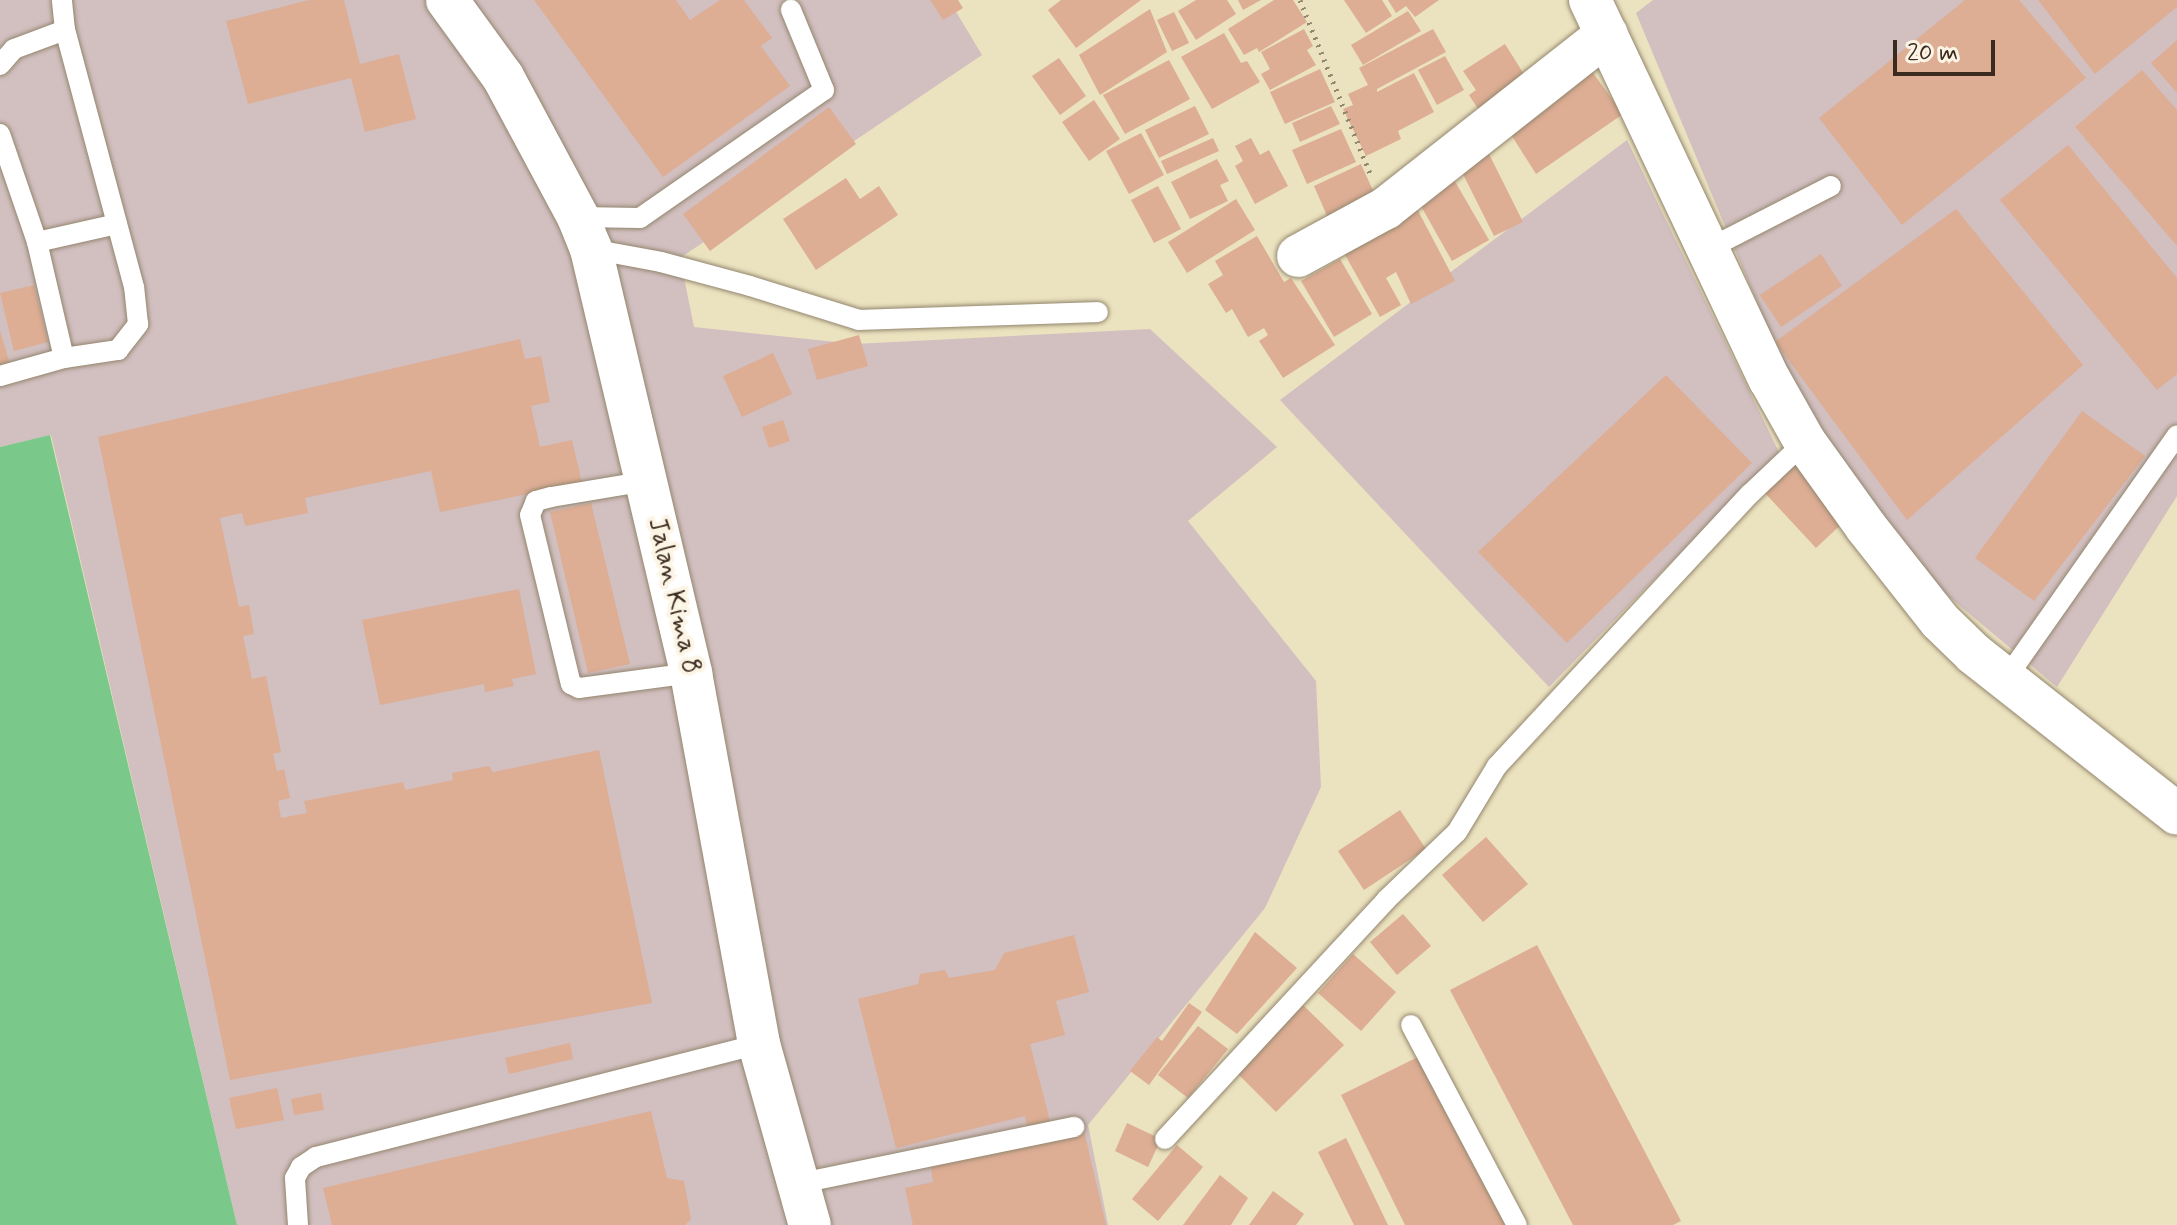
<!DOCTYPE html>
<html>
<head>
<meta charset="utf-8">
<style>
  body { margin:0 }
  #map { position:relative; width:2177px; height:1225px; overflow:hidden; background:#ebe2bf; font-family:Mynerve,sans-serif }
  div>[style] { position:absolute }
  [style*='--x'] { left:calc(var(--x)*1px); top:calc(var(--y)*1px); width:calc(var(--w)*1px); rotate:calc(var(--a)*1deg) }
  .industrial>* { inset:0; background:#d2bfc0 }
  .green>* { inset:0; background:#7ac98a }
  .building>* { inset:0; background:#ddad94 }
  .path>* { height:5px; margin-top:-2.5px; transform-origin:0; background:repeating-linear-gradient(90deg,#93866e 0 2px,transparent 0 8px) }
  .roads { filter:drop-shadow(0 0 2px #93866e) drop-shadow(0 0 2px #93866e) }
  .service>* { height:20px; margin:-10px; padding:0 10px; transform-origin:10px; border-radius:10px; background:#fff }
  .minor>* { height:42px; margin:-21px; padding:0 21px; transform-origin:21px; border-radius:21px; background:#fff }
  span { translate:-50% -50%; white-space:nowrap; text-align:center; line-height:1.15; -webkit-text-stroke:8px #fcf5e5; paint-order:stroke }
  .street-label { font-size:26px; color:#3b2a1e }
  .scale { position:absolute; left:1893px; top:40px; width:102px; height:36px; box-sizing:border-box; border:4px solid #3b2a1e; border-top:0; padding-left:10px; font-size:24px; line-height:28px; white-space:nowrap; color:#3b2a1e; -webkit-text-stroke:6px #fcf5e5; paint-order:stroke }
</style>
</head>
<body>
<div id="map">
  <div class="industrial">
    <i style="clip-path:polygon(0 0,949px 0,982px 55px,680px 258px,694px 327px,855px 344px,1150px 329px,1277px 447px,1188px 521px,1316px 681px,1321px 787px,1265px 908px,1088px 1125px,1108px 1225px,237px 1225px,51px 435px,0 447px)"></i>
    <i style="clip-path:polygon(1653px 0,2177px 0,2177px 496px,2057px 687px,1924px 576px,1804px 415px,1636px 13px)"></i>
    <i style="clip-path:polygon(1627px 140px,1779px 452px,1549px 687px,1280px 400px)"></i>
  </div>
  <div class="green">
    <i style="clip-path:polygon(50px 435px,237px 1225px,0 1225px,0 447px)"></i>
  </div>
  <div class="building">
    <i style="clip-path:polygon(309px 0,344px 0,360px 64px,399px 54px,416px 119px,365px 132px,351px 78px,248px 104px,226px 21px)"></i>
    <i style="clip-path:polygon(534px 0,676px 0,690px 20px,720px 0,744px 0,772px 38px,761px 46px,790px 86px,663px 177px)"></i>
    <i style="clip-path:polygon(930px 0,958px 0,963px 8px,943px 20px)"></i>
    <i style="clip-path:polygon(1061px 0,1141px 0,1076px 48px,1048px 10px)"></i>
    <i style="clip-path:polygon(1196px 0,1227px 0,1236px 14px,1196px 40px,1178px 11px)"></i>
    <i style="clip-path:polygon(1238px 0,1261px 0,1243px 10px)"></i>
    <i style="clip-path:polygon(1274px 0,1293px 0,1307px 22px,1259px 52px,1257px 48px,1244px 55px,1228px 29px)"></i>
    <i style="clip-path:polygon(1344px 0,1382px 0,1392px 16px,1366px 33px)"></i>
    <i style="clip-path:polygon(1388px 0,1439px 0,1415px 17px,1406px 6px,1396px 13px)"></i>
    <i style="clip-path:polygon(1965px 0,2019px 0,2086px 78px,1902px 225px,1819px 118px)"></i>
    <i style="clip-path:polygon(2038px 0,2177px 0,2177px 7px,2095px 74px)"></i>
    <i style="clip-path:polygon(1150px 9px,1167px 52px,1100px 95px,1079px 55px)"></i>
    <i style="clip-path:polygon(1408px 11px,1421px 31px,1363px 65px,1351px 45px)"></i>
    <i style="clip-path:polygon(1174px 12px,1189px 43px,1172px 51px,1157px 20px)"></i>
    <i style="clip-path:polygon(1304px 29px,1313px 46px,1307px 50px,1316px 65px,1270px 90px,1261px 74px,1270px 69px,1261px 52px)"></i>
    <i style="clip-path:polygon(1433px 29px,1446px 52px,1377px 89px,1377px 92px,1414px 73px,1434px 112px,1398px 131px,1401px 139px,1366px 156px,1343px 109px,1353px 105px,1348px 94px,1368px 85px,1359px 68px)"></i>
    <i style="clip-path:polygon(1224px 33px,1241px 63px,1247px 61px,1260px 82px,1212px 109px,1181px 57px)"></i>
    <i style="clip-path:polygon(2177px 40px,2177px 93px,2151px 63px)"></i>
    <i style="clip-path:polygon(1505px 44px,1532px 87px,1484px 118px,1469px 95px,1476px 90px,1463px 71px)"></i>
    <i style="clip-path:polygon(1445px 56px,1464px 90px,1437px 105px,1418px 70px)"></i>
    <i style="clip-path:polygon(1059px 58px,1086px 96px,1060px 115px,1032px 76px)"></i>
    <i style="clip-path:polygon(1169px 60px,1190px 99px,1125px 134px,1103px 95px)"></i>
    <i style="clip-path:polygon(1585px 62px,1623px 114px,1536px 174px,1500px 117px)"></i>
    <i style="clip-path:polygon(1320px 69px,1335px 102px,1285px 124px,1270px 92px)"></i>
    <i style="clip-path:polygon(2142px 70px,2177px 110px,2177px 246px,2075px 127px)"></i>
    <i style="clip-path:polygon(1094px 100px,1120px 139px,1089px 161px,1062px 122px)"></i>
    <i style="clip-path:polygon(1195px 106px,1209px 134px,1159px 158px,1145px 130px)"></i>
    <i style="clip-path:polygon(1331px 106px,1340px 124px,1300px 142px,1292px 123px)"></i>
    <i style="clip-path:polygon(829px 107px,856px 144px,710px 251px,683px 214px)"></i>
    <i style="clip-path:polygon(1341px 129px,1356px 162px,1307px 184px,1292px 150px)"></i>
    <i style="clip-path:polygon(1141px 133px,1164px 175px,1129px 194px,1106px 151px)"></i>
    <i style="clip-path:polygon(1213px 138px,1219px 151px,1167px 174px,1161px 161px)"></i>
    <i style="clip-path:polygon(1251px 138px,1260px 155px,1269px 150px,1288px 186px,1255px 204px,1235px 166px,1243px 161px,1235px 146px)"></i>
    <i style="clip-path:polygon(1484px 144px,1523px 222px,1494px 236px,1455px 158px)"></i>
    <i style="clip-path:polygon(2068px 145px,2177px 278px,2177px 374px,2157px 390px,2000px 200px)"></i>
    <i style="clip-path:polygon(1217px 159px,1229px 181px,1220px 185px,1228px 201px,1190px 219px,1171px 182px)"></i>
    <i style="clip-path:polygon(1361px 164px,1379px 204px,1331px 225px,1314px 186px)"></i>
    <i style="clip-path:polygon(846px 178px,860px 199px,879px 186px,898px 215px,816px 270px,783px 219px)"></i>
    <i style="clip-path:polygon(1453px 178px,1489px 240px,1452px 261px,1417px 199px)"></i>
    <i style="clip-path:polygon(1158px 186px,1181px 229px,1154px 243px,1131px 200px)"></i>
    <i style="clip-path:polygon(1236px 199px,1255px 230px,1187px 273px,1168px 242px)"></i>
    <i style="clip-path:polygon(1415px 205px,1455px 281px,1411px 304px,1396px 272px,1386px 278px,1401px 305px,1380px 317px,1340px 246px)"></i>
    <i style="clip-path:polygon(1956px 209px,2083px 365px,1907px 520px,1775px 342px)"></i>
    <i style="clip-path:polygon(1257px 236px,1284px 282px,1291px 278px,1335px 345px,1283px 378px,1259px 341px,1268px 335px,1264px 328px,1248px 337px,1232px 309px,1226px 313px,1208px 284px,1223px 275px,1215px 261px)"></i>
    <i style="clip-path:polygon(1821px 254px,1842px 286px,1781px 327px,1760px 295px)"></i>
    <i style="clip-path:polygon(1340px 259px,1372px 314px,1334px 337px,1301px 281px)"></i>
    <i style="clip-path:polygon(34px 285px,48px 342px,14px 351px,0 293px)"></i>
    <i style="clip-path:polygon(0 331px,10px 364px,0 367px)"></i>
    <i style="clip-path:polygon(859px 335px,868px 366px,817px 380px,808px 349px)"></i>
    <i style="clip-path:polygon(520px 339px,525px 359px,541px 356px,550px 402px,531px 406px,540px 447px,572px 440px,582px 483px,440px 512px,431px 471px,305px 498px,308px 513px,245px 526px,242px 513px,220px 518px,239px 607px,249px 605px,254px 634px,243px 636px,252px 679px,266px 676px,281px 752px,273px 754px,277px 771px,284px 769px,290px 798px,278px 801px,281px 818px,307px 813px,304px 801px,403px 782px,405px 790px,453px 780px,452px 773px,489px 766px,493px 772px,599px 750px,652px 1003px,230px 1080px,98px 437px)"></i>
    <i style="clip-path:polygon(773px 353px,792px 394px,742px 417px,723px 376px)"></i>
    <i style="clip-path:polygon(1666px 375px,1752px 463px,1567px 643px,1478px 552px)"></i>
    <i style="clip-path:polygon(2082px 411px,2145px 456px,2034px 601px,1975px 558px)"></i>
    <i style="clip-path:polygon(783px 420px,790px 441px,769px 448px,762px 427px)"></i>
    <i style="clip-path:polygon(1796px 462px,1848px 518px,1816px 548px,1764px 492px)"></i>
    <i style="clip-path:polygon(591px 503px,630px 664px,588px 673px,550px 512px)"></i>
    <i style="clip-path:polygon(519px 589px,536px 674px,512px 679px,514px 686px,485px 692px,484px 684px,380px 705px,362px 620px)"></i>
    <i style="clip-path:polygon(1400px 810px,1426px 849px,1364px 890px,1338px 851px)"></i>
    <i style="clip-path:polygon(1486px 837px,1528px 884px,1483px 922px,1442px 875px)"></i>
    <i style="clip-path:polygon(1403px 914px,1431px 946px,1397px 975px,1370px 942px)"></i>
    <i style="clip-path:polygon(1255px 932px,1297px 968px,1237px 1034px,1205px 1010px)"></i>
    <i style="clip-path:polygon(1074px 935px,1089px 992px,1056px 1001px,1065px 1035px,1030px 1044px,1050px 1121px,1027px 1126px,1025px 1116px,896px 1148px,858px 999px,918px 984px,920px 974px,945px 970px,949px 978px,995px 970px,1004px 953px)"></i>
    <i style="clip-path:polygon(1537px 945px,1681px 1221px,1673px 1225px,1573px 1225px,1450px 990px)"></i>
    <i style="clip-path:polygon(1353px 954px,1396px 992px,1361px 1031px,1318px 993px)"></i>
    <i style="clip-path:polygon(1189px 1003px,1202px 1012px,1149px 1085px,1130px 1071px,1157px 1037px,1162px 1041px)"></i>
    <i style="clip-path:polygon(1303px 1005px,1344px 1045px,1276px 1112px,1236px 1072px)"></i>
    <i style="clip-path:polygon(1198px 1026px,1228px 1049px,1188px 1098px,1158px 1075px)"></i>
    <i style="clip-path:polygon(570px 1043px,573px 1059px,509px 1074px,505px 1058px)"></i>
    <i style="clip-path:polygon(1426px 1053px,1515px 1225px,1405px 1225px,1341px 1095px)"></i>
    <i style="clip-path:polygon(277px 1088px,284px 1120px,236px 1129px,229px 1098px)"></i>
    <i style="clip-path:polygon(321px 1093px,324px 1110px,294px 1115px,291px 1099px)"></i>
    <i style="clip-path:polygon(651px 1111px,667px 1178px,684px 1181px,691px 1219px,685px 1225px,332px 1225px,323px 1188px)"></i>
    <i style="clip-path:polygon(1127px 1123px,1161px 1139px,1148px 1167px,1115px 1151px)"></i>
    <i style="clip-path:polygon(1084px 1131px,1106px 1225px,913px 1225px,905px 1188px,933px 1182px,930px 1162px)"></i>
    <i style="clip-path:polygon(1346px 1138px,1388px 1225px,1354px 1225px,1318px 1152px)"></i>
    <i style="clip-path:polygon(1177px 1145px,1203px 1167px,1158px 1221px,1132px 1199px)"></i>
    <i style="clip-path:polygon(1220px 1175px,1248px 1198px,1231px 1225px,1183px 1225px)"></i>
    <i style="clip-path:polygon(1273px 1191px,1304px 1214px,1296px 1225px,1249px 1225px)"></i>
  </div>
  <div class="path">
    <i style="--x:1300;--y:0;--w:187;--a:68"></i>
  </div>
  <div class="roads">
    <div class="service">
      <i style="--x:0;--y:65;--w:21;--a:-49"></i>
      <i style="--x:14;--y:49;--w:54;--a:-20.4"></i>
      <i style="--x:0;--y:134;--w:114;--a:71.1"></i>
      <i style="--x:37;--y:242;--w:119;--a:76.9"></i>
      <i style="--x:578;--y:217;--w:62;--a:0.9"></i>
      <i style="--x:640;--y:218;--w:224;--a:-34.8"></i>
      <i style="--x:824;--y:90;--w:87;--a:-112.4"></i>
      <i style="--x:37;--y:242;--w:82;--a:-12.7"></i>
      <i style="--x:591;--y:249;--w:71;--a:10.5"></i>
      <i style="--x:661;--y:262;--w:92;--a:15.1"></i>
      <i style="--x:750;--y:286;--w:114;--a:17.3"></i>
      <i style="--x:859;--y:320;--w:239;--a:-1.9"></i>
      <i style="--x:1708;--y:249;--w:138;--a:-27.1"></i>
      <i style="--x:0;--y:376;--w:66;--a:-15.7"></i>
      <i style="--x:64;--y:358;--w:55;--a:-8.4"></i>
      <i style="--x:118;--y:350;--w:33;--a:-52"></i>
      <i style="--x:138;--y:324;--w:37;--a:-96"></i>
      <i style="--x:134;--y:287;--w:266;--a:-105"></i>
      <i style="--x:65;--y:30;--w:30;--a:-96"></i>
      <i style="--x:647;--y:481;--w:97;--a:170.5"></i>
      <i style="--x:551;--y:497;--w:16;--a:165"></i>
      <i style="--x:536;--y:501;--w:15;--a:113"></i>
      <i style="--x:530;--y:515;--w:174;--a:76.4"></i>
      <i style="--x:571;--y:684;--w:9;--a:27"></i>
      <i style="--x:579;--y:688;--w:113;--a:-7.6"></i>
      <i style="--x:2005;--y:680;--w:299;--a:-54.9"></i>
      <i style="--x:1411;--y:1025;--w:226;--a:62.1"></i>
      <i style="--x:1165;--y:1139;--w:326;--a:-47.2"></i>
      <i style="--x:1386;--y:900;--w:98;--a:-43.8"></i>
      <i style="--x:1457;--y:832;--w:77;--a:-58.8"></i>
      <i style="--x:1497;--y:766;--w:371;--a:-47.1"></i>
      <i style="--x:1750;--y:494;--w:76;--a:-43.4"></i>
      <i style="--x:801;--y:1183;--w:279;--a:-11.6"></i>
      <i style="--x:298;--y:1225;--w:47;--a:-93.7"></i>
      <i style="--x:295;--y:1178;--w:13;--a:-61"></i>
      <i style="--x:301;--y:1167;--w:18;--a:-34"></i>
      <i style="--x:316;--y:1157;--w:457;--a:-14.3"></i>
    </div>
    <div class="minor">
      <i style="--x:447;--y:0;--w:95;--a:54"></i>
      <i style="--x:503;--y:77;--w:159;--a:61.8"></i>
      <i style="--x:578;--y:217;--w:35;--a:68"></i>
      <i style="--x:591;--y:249;--w:436;--a:76.7"></i>
      <i style="--x:691;--y:673;--w:377;--a:79.6"></i>
      <i style="--x:759;--y:1044;--w:188;--a:74.3"></i>
      <i style="--x:1590;--y:0;--w:420;--a:64.7"></i>
      <i style="--x:1770;--y:380;--w:71;--a:60.6"></i>
      <i style="--x:1805;--y:442;--w:105;--a:54.3"></i>
      <i style="--x:1866;--y:527;--w:120;--a:51.8"></i>
      <i style="--x:1940;--y:621;--w:47;--a:44.1"></i>
      <i style="--x:1974;--y:654;--w:258;--a:38.2"></i>
      <i style="--x:1298;--y:256;--w:100;--a:-28.6"></i>
      <i style="--x:1386;--y:208;--w:281;--a:-38.2"></i>
    </div>
  </div>
  <div class="street-label">
    <span style="left:673px;top:596px;rotate:77deg">Jalan Kima 8</span>
  </div>
  <div class="scale">20 m</div>
</div>
</body>
</html>
